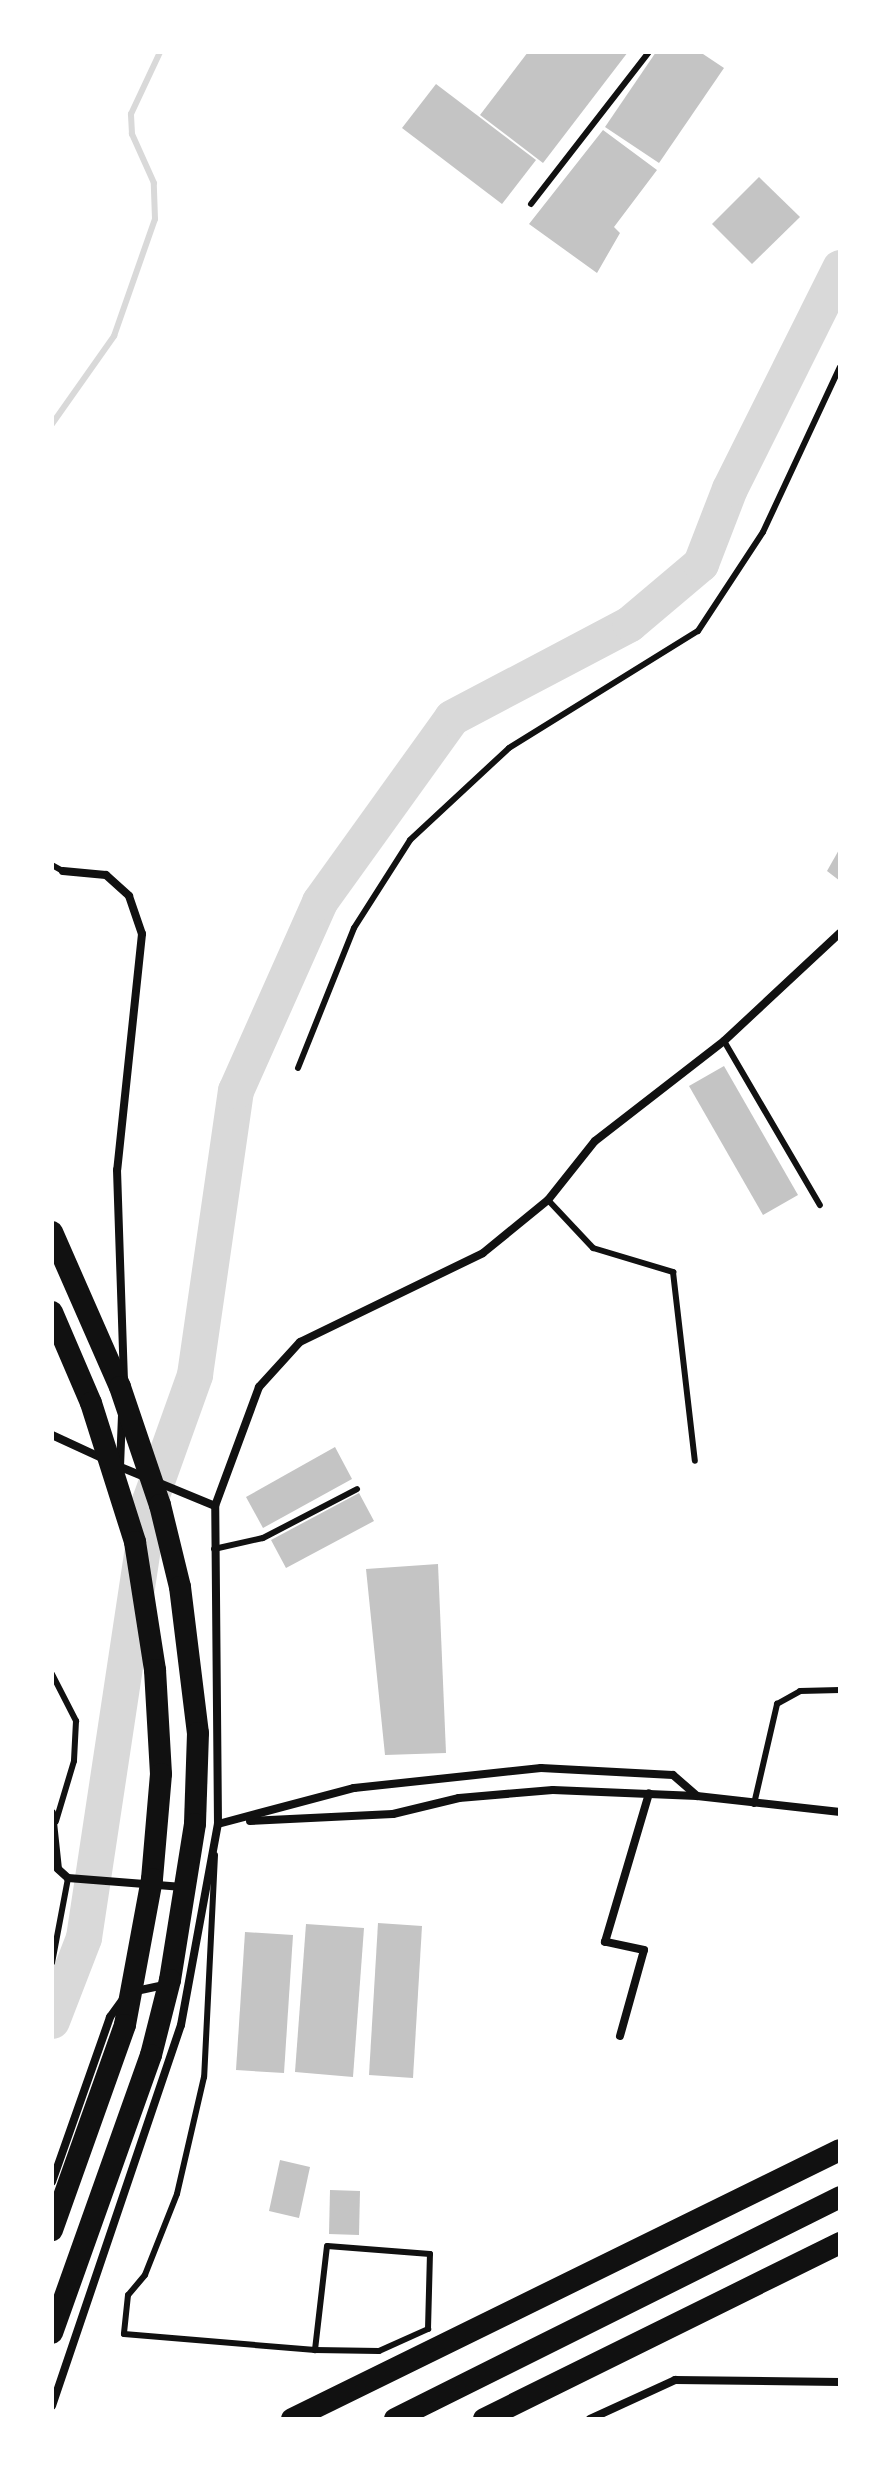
<!DOCTYPE html>
<html>
<head>
<meta charset="utf-8">
<style>
  body { margin:0 }
  #map { position:relative; width:892px; height:2471px; overflow:hidden; background:#fff; font-family:"Golos Text",sans-serif }
  div>[style] { position:absolute }
  [style*='--x'] { left:calc(var(--x)*1px); top:calc(var(--y)*1px); width:calc(var(--w)*1px); rotate:calc(var(--a)*1deg) }
  .stream>* { height:6px; margin:-3px; padding:0 3px; transform-origin:3px; border-radius:3px; background:#d9d9d9 }
  .river>* { height:36px; margin:-18px; padding:0 18px; transform-origin:18px; border-radius:18px; background:#d9d9d9 }
  .building>* { inset:0; background:#c4c4c4 }
  .service>* { height:6px; margin:-3px; padding:0 3px; transform-origin:3px; border-radius:3px; background:#111 }
  .minor>* { height:8px; margin:-4px; padding:0 4px; transform-origin:4px; border-radius:4px; background:#111 }
  .motorway>* { height:22px; margin:-11px; padding:0 11px; transform-origin:11px; border-radius:11px; background:#111 }
  span { translate:-50% -50%; white-space:nowrap; text-align:center; line-height:1.15; -webkit-text-stroke:8px #fff; paint-order:stroke }
  .frame { position:absolute; inset:0; border:54px solid #fff; pointer-events:none }
</style>
</head>
<body>
<div id="map">
  <div class="stream">
    <i style="--x:52;--y:424;--w:108;--a:-54.8"></i>
    <i style="--x:114;--y:336;--w:124;--a:-70.7"></i>
    <i style="--x:155;--y:219;--w:36;--a:-92"></i>
    <i style="--x:154;--y:183;--w:54;--a:-114.2"></i>
    <i style="--x:132;--y:134;--w:20;--a:-93"></i>
    <i style="--x:131;--y:114;--w:68;--a:-64.9"></i>
  </div>
  <div class="river">
    <i style="--x:52;--y:2021;--w:89;--a:-68.9"></i>
    <i style="--x:84;--y:1938;--w:442;--a:-81.4"></i>
    <i style="--x:150;--y:1501;--w:134;--a:-70.3"></i>
    <i style="--x:195;--y:1375;--w:287;--a:-81.8"></i>
    <i style="--x:236;--y:1091;--w:207;--a:-66"></i>
    <i style="--x:320;--y:902;--w:226;--a:-54.3"></i>
    <i style="--x:452;--y:718;--w:201;--a:-27.8"></i>
    <i style="--x:630;--y:624;--w:93;--a:-40.2"></i>
    <i style="--x:701;--y:564;--w:80;--a:-68.9"></i>
    <i style="--x:730;--y:489;--w:247;--a:-63.5"></i>
  </div>
  <div class="building">
    <i style="clip-path:polygon(528px 52px,628px 52px,543px 163px,480px 115px)"></i>
    <i style="clip-path:polygon(656px 52px,700px 52px,724px 68px,659px 163px,605px 127px)"></i>
    <i style="clip-path:polygon(436px 84px,536px 160px,502px 204px,402px 128px)"></i>
    <i style="clip-path:polygon(603px 130px,657px 170px,614px 227px,620px 233px,597px 273px,529px 224px)"></i>
    <i style="clip-path:polygon(759px 177px,800px 217px,752px 264px,712px 224px)"></i>
    <i style="clip-path:polygon(840px 848px,840px 881px,827px 871px)"></i>
    <i style="clip-path:polygon(724px 1066px,798px 1195px,763px 1215px,689px 1086px)"></i>
    <i style="clip-path:polygon(335px 1447px,352px 1479px,263px 1528px,246px 1497px)"></i>
    <i style="clip-path:polygon(359px 1493px,374px 1521px,286px 1568px,271px 1540px)"></i>
    <i style="clip-path:polygon(438px 1564px,446px 1753px,385px 1755px,366px 1569px)"></i>
    <i style="clip-path:polygon(378px 1923px,422px 1926px,413px 2078px,369px 2075px)"></i>
    <i style="clip-path:polygon(306px 1924px,364px 1928px,353px 2077px,295px 2072px)"></i>
    <i style="clip-path:polygon(245px 1932px,293px 1935px,284px 2073px,236px 2070px)"></i>
    <i style="clip-path:polygon(280px 2160px,310px 2167px,299px 2218px,269px 2211px)"></i>
    <i style="clip-path:polygon(330px 2190px,360px 2191px,359px 2235px,329px 2234px)"></i>
  </div>
  <div class="service">
    <i style="--x:531;--y:204;--w:192;--a:-52.2"></i>
    <i style="--x:52;--y:865;--w:13;--a:29"></i>
    <i style="--x:724;--y:1041;--w:190;--a:59.7"></i>
    <i style="--x:298;--y:1068;--w:151;--a:-68.2"></i>
    <i style="--x:354;--y:928;--w:104;--a:-57.5"></i>
    <i style="--x:410;--y:840;--w:135;--a:-42.9"></i>
    <i style="--x:509;--y:748;--w:222;--a:-31.8"></i>
    <i style="--x:698;--y:631;--w:118;--a:-56.7"></i>
    <i style="--x:763;--y:532;--w:182;--a:-65"></i>
    <i style="--x:548;--y:1200;--w:66;--a:46.8"></i>
    <i style="--x:593;--y:1248;--w:84;--a:16.7"></i>
    <i style="--x:673;--y:1272;--w:190;--a:83.4"></i>
    <i style="--x:214;--y:1549;--w:50;--a:-12.7"></i>
    <i style="--x:263;--y:1538;--w:106;--a:-27.5"></i>
    <i style="--x:52;--y:1674;--w:53;--a:62.9"></i>
    <i style="--x:76;--y:1721;--w:40;--a:92.9"></i>
    <i style="--x:74;--y:1761;--w:63;--a:106.7"></i>
    <i style="--x:754;--y:1804;--w:103;--a:-77"></i>
    <i style="--x:777;--y:1704;--w:26;--a:-29"></i>
    <i style="--x:800;--y:1691;--w:40;--a:-1.4"></i>
    <i style="--x:215;--y:1855;--w:222;--a:92.8"></i>
    <i style="--x:204;--y:2077;--w:120;--a:103"></i>
    <i style="--x:177;--y:2194;--w:87;--a:111.6"></i>
    <i style="--x:145;--y:2275;--w:26;--a:130"></i>
    <i style="--x:128;--y:2295;--w:39;--a:96"></i>
    <i style="--x:124;--y:2334;--w:192;--a:4.8"></i>
    <i style="--x:315;--y:2350;--w:64;--a:0.9"></i>
    <i style="--x:379;--y:2351;--w:54;--a:-24.2"></i>
    <i style="--x:428;--y:2329;--w:75;--a:-88.5"></i>
    <i style="--x:430;--y:2254;--w:103;--a:-175.6"></i>
    <i style="--x:327;--y:2246;--w:105;--a:96.6"></i>
    <i style="--x:52;--y:1963;--w:86;--a:-79.3"></i>
  </div>
  <div class="minor">
    <i style="--x:63;--y:871;--w:43;--a:5.3"></i>
    <i style="--x:106;--y:875;--w:31;--a:42"></i>
    <i style="--x:129;--y:896;--w:40;--a:71.1"></i>
    <i style="--x:142;--y:934;--w:237;--a:96"></i>
    <i style="--x:117;--y:1170;--w:208;--a:88.1"></i>
    <i style="--x:52;--y:1435;--w:60;--a:24.8"></i>
    <i style="--x:118;--y:1466;--w:105;--a:22.4"></i>
    <i style="--x:120;--y:1467;--w:51;--a:-87.8"></i>
    <i style="--x:52;--y:1813;--w:56;--a:83.9"></i>
    <i style="--x:58;--y:1869;--w:13;--a:42"></i>
    <i style="--x:68;--y:1878;--w:115;--a:4.5"></i>
    <i style="--x:250;--y:1821;--w:143;--a:-2.8"></i>
    <i style="--x:393;--y:1814;--w:68;--a:-13.6"></i>
    <i style="--x:459;--y:1798;--w:94;--a:-4.9"></i>
    <i style="--x:553;--y:1790;--w:144;--a:2.4"></i>
    <i style="--x:218;--y:1824;--w:141;--a:-14.8"></i>
    <i style="--x:354;--y:1788;--w:188;--a:-6.1"></i>
    <i style="--x:541;--y:1768;--w:132;--a:3"></i>
    <i style="--x:673;--y:1775;--w:32;--a:41"></i>
    <i style="--x:697;--y:1796;--w:144;--a:6.4"></i>
    <i style="--x:136;--y:1991;--w:30;--a:-12"></i>
    <i style="--x:620;--y:2036;--w:89;--a:-74.4"></i>
    <i style="--x:644;--y:1950;--w:40;--a:-168"></i>
    <i style="--x:605;--y:1942;--w:155;--a:-73.5"></i>
    <i style="--x:52;--y:2182;--w:175;--a:-70.6"></i>
    <i style="--x:110;--y:2017;--w:24;--a:-54"></i>
    <i style="--x:52;--y:2406;--w:402;--a:-71.3"></i>
    <i style="--x:181;--y:2025;--w:204;--a:-79.6"></i>
    <i style="--x:218;--y:1824;--w:318;--a:-90.5"></i>
    <i style="--x:215;--y:1506;--w:127;--a:-69.7"></i>
    <i style="--x:259;--y:1387;--w:61;--a:-47.7"></i>
    <i style="--x:300;--y:1342;--w:203;--a:-25.9"></i>
    <i style="--x:483;--y:1253;--w:84;--a:-39.2"></i>
    <i style="--x:548;--y:1200;--w:75;--a:-51.5"></i>
    <i style="--x:595;--y:1141;--w:163;--a:-37.8"></i>
    <i style="--x:724;--y:1041;--w:158;--a:-43"></i>
    <i style="--x:590;--y:2419;--w:94;--a:-24.6"></i>
    <i style="--x:675;--y:2380;--w:165;--a:0.7"></i>
  </div>
  <div class="motorway">
    <i style="--x:52;--y:1232;--w:169;--a:66.3"></i>
    <i style="--x:120;--y:1387;--w:125;--a:71.3"></i>
    <i style="--x:160;--y:1505;--w:84;--a:76.3"></i>
    <i style="--x:180;--y:1587;--w:147;--a:83"></i>
    <i style="--x:198;--y:1733;--w:91;--a:91.9"></i>
    <i style="--x:195;--y:1824;--w:158;--a:99.1"></i>
    <i style="--x:170;--y:1980;--w:77;--a:104.2"></i>
    <i style="--x:151;--y:2055;--w:295;--a:109.6"></i>
    <i style="--x:52;--y:1312;--w:99;--a:66.8"></i>
    <i style="--x:91;--y:1403;--w:146;--a:72.4"></i>
    <i style="--x:135;--y:1542;--w:130;--a:81.1"></i>
    <i style="--x:155;--y:1670;--w:104;--a:86.7"></i>
    <i style="--x:161;--y:1774;--w:105;--a:94.9"></i>
    <i style="--x:152;--y:1879;--w:148;--a:100.5"></i>
    <i style="--x:125;--y:2025;--w:218;--a:109.6"></i>
    <i style="--x:292;--y:2419;--w:610;--a:-26.15"></i>
    <i style="--x:395;--y:2419;--w:497;--a:-26.5"></i>
    <i style="--x:484;--y:2419;--w:397;--a:-26.3"></i>
  </div>
  <div class="frame"></div>
</div>
</body>
</html>
